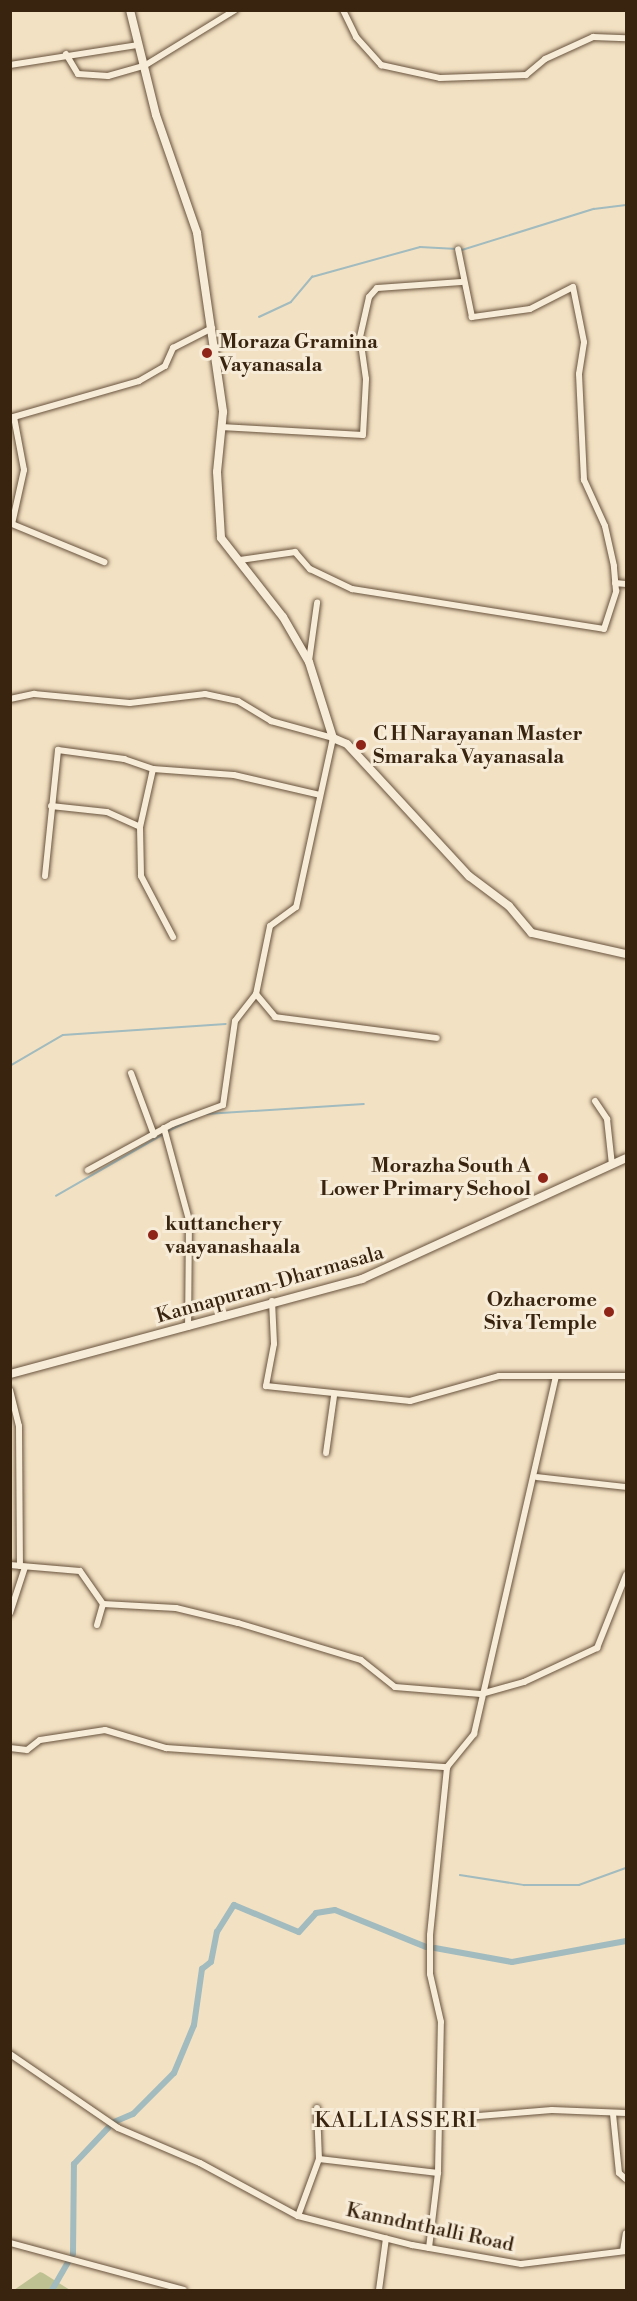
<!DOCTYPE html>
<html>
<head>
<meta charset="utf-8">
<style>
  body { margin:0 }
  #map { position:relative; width:637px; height:2301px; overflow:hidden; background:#f3e1c3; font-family:"Libre Bodoni",serif }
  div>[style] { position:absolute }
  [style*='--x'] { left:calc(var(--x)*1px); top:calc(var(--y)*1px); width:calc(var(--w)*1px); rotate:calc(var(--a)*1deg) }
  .green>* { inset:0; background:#bec292 }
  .stream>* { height:1.5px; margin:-0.75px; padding:0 0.75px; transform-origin:0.75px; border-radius:0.75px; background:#a1bbbe }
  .canal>* { height:6px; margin:-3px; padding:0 3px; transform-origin:3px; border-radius:3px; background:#a1bbbe }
  .roads { filter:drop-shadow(0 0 2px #68533d) drop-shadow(0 0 2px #68533d) }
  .minor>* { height:6px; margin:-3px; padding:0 3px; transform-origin:3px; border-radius:3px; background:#f7ecd8 }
  .secondary>* { height:8px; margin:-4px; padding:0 4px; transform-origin:4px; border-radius:4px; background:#f7ecd8 }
  .dots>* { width:16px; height:16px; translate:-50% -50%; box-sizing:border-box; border:3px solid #f7ecd8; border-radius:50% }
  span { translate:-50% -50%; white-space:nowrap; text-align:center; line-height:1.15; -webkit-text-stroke:6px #f7ecd8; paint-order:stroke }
  .poi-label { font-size:20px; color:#392410; font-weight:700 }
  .left { translate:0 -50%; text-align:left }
  .right { translate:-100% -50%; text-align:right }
  .street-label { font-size:20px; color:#392410 }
  .quarter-label { font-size:22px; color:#392410; letter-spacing:1.5px }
  .frame { position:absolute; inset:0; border:12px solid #392410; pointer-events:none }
</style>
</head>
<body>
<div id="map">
  <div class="green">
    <i style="clip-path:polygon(40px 2272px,43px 2273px,70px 2290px,14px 2290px)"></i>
  </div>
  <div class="stream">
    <i style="--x:462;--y:250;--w:138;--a:-17.3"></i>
    <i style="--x:594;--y:209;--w:32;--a:-7"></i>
    <i style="--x:259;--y:317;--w:35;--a:-25"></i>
    <i style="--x:291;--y:302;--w:33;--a:-50"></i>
    <i style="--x:312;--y:277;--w:112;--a:-15.5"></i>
    <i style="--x:420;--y:247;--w:37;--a:3"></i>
    <i style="--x:10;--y:1066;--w:61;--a:-30.3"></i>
    <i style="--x:63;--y:1035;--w:163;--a:-3.9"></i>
    <i style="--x:206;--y:1114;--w:158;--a:-3.6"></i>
    <i style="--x:168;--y:1131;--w:31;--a:-25"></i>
    <i style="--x:56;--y:1196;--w:125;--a:-29.9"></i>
    <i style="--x:460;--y:1875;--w:65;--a:8.9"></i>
    <i style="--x:524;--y:1885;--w:55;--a:0"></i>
    <i style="--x:579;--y:1885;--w:50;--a:-19.9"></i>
    <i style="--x:64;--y:2269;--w:9;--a:-54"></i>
  </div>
  <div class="canal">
    <i style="--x:435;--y:1948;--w:78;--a:10.3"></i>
    <i style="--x:512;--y:1962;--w:116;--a:-10.4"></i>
    <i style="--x:114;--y:2122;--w:21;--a:-23"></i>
    <i style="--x:133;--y:2114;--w:58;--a:-45"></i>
    <i style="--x:174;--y:2073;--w:52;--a:-67.4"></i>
    <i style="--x:194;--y:2025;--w:57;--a:-81.9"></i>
    <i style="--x:202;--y:1969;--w:11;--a:-38"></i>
    <i style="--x:211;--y:1962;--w:31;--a:-79"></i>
    <i style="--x:217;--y:1932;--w:32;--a:-58"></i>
    <i style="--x:234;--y:1905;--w:70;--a:22.6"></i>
    <i style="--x:299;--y:1932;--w:25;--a:-48"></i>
    <i style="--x:316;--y:1913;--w:19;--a:-9"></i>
    <i style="--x:335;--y:1910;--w:98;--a:22.1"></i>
    <i style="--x:73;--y:2254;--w:90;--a:-89.4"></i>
    <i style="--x:74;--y:2164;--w:50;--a:-46.6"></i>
    <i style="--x:52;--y:2290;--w:36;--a:-60"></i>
  </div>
  <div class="roads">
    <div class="minor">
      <i style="--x:343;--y:10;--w:30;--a:64"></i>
      <i style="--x:356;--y:37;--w:38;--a:48"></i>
      <i style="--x:381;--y:65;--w:60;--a:12.4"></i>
      <i style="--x:440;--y:78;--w:86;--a:-2"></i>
      <i style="--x:526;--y:75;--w:25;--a:-40"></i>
      <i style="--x:545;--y:59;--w:53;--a:-24.6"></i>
      <i style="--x:593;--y:37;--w:33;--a:2"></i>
      <i style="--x:66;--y:54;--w:23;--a:59"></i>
      <i style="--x:78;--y:74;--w:30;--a:4"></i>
      <i style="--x:108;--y:76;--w:37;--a:-16"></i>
      <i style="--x:144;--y:66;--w:107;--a:-31.6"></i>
      <i style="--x:10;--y:65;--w:130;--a:-8.9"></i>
      <i style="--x:14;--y:417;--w:54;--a:79.3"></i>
      <i style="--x:24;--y:470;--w:55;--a:102.5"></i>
      <i style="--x:12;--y:524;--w:100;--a:22.4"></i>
      <i style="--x:10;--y:418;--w:134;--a:-16"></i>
      <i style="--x:139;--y:381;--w:30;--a:-30"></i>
      <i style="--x:165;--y:366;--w:20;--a:-66"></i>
      <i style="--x:173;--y:348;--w:44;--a:-27.1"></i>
      <i style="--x:221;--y:427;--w:142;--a:3.2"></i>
      <i style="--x:363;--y:435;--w:56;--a:-86.9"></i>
      <i style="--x:366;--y:379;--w:42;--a:-98.1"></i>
      <i style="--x:360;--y:337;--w:41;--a:-77.3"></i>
      <i style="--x:369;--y:297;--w:12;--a:-48"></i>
      <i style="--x:377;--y:288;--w:85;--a:-4"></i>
      <i style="--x:240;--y:560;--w:56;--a:-8.3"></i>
      <i style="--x:295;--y:552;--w:23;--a:49"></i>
      <i style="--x:310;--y:569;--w:47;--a:25.5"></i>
      <i style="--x:352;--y:589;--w:255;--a:9"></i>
      <i style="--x:604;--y:629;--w:40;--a:-72"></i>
      <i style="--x:616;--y:591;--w:25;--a:-95"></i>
      <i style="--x:614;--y:566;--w:41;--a:-102.7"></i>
      <i style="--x:605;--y:526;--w:51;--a:-114.5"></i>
      <i style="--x:584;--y:480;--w:106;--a:-92.7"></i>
      <i style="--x:579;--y:374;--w:32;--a:-81"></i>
      <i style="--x:584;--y:342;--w:56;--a:-101.3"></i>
      <i style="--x:573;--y:287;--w:48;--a:152.9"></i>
      <i style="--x:530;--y:309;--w:59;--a:172.1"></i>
      <i style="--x:472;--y:317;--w:69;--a:-101.6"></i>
      <i style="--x:615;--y:583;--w:11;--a:5"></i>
      <i style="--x:309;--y:661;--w:59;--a:-82.1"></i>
      <i style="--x:10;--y:699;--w:25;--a:-12"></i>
      <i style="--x:34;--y:694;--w:96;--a:5.4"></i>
      <i style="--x:130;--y:703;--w:76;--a:-6.8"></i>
      <i style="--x:205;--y:694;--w:34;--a:12"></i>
      <i style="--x:238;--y:701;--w:39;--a:31"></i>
      <i style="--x:271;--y:721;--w:64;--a:15.3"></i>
      <i style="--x:333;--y:738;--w:173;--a:102.3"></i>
      <i style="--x:296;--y:907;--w:32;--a:144"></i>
      <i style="--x:270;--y:926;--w:69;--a:101.6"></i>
      <i style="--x:256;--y:994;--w:34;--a:128"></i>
      <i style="--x:235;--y:1021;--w:85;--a:98.1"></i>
      <i style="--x:223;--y:1105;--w:54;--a:159.6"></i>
      <i style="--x:172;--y:1124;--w:96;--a:151.3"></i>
      <i style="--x:153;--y:769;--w:59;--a:102.6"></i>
      <i style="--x:140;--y:827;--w:49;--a:88.8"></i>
      <i style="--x:141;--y:876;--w:69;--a:62.3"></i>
      <i style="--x:51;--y:806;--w:56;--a:6.1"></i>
      <i style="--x:107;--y:812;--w:36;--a:24"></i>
      <i style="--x:45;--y:876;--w:127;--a:-84.1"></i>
      <i style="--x:58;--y:750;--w:67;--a:7.8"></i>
      <i style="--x:124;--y:759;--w:31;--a:19"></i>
      <i style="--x:153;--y:769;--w:81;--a:4.2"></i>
      <i style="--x:234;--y:775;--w:88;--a:13.1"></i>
      <i style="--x:256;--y:994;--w:30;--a:50"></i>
      <i style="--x:275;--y:1017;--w:163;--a:7.4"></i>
      <i style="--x:131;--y:1073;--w:66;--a:69.6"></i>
      <i style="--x:595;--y:1101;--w:22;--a:56"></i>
      <i style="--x:607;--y:1119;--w:46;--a:83.8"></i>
      <i style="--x:164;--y:1128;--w:95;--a:74.8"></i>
      <i style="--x:189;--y:1220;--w:107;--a:90.5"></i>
      <i style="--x:272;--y:1301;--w:43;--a:87.3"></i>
      <i style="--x:274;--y:1344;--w:43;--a:100.8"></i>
      <i style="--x:266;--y:1386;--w:145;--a:5.9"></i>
      <i style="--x:410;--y:1401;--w:92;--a:-15.7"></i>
      <i style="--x:499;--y:1376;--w:57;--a:0"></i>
      <i style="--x:10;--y:1390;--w:37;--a:76"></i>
      <i style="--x:19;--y:1426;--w:140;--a:89.6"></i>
      <i style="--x:326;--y:1453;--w:58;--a:-82"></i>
      <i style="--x:537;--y:1477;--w:90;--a:6.4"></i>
      <i style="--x:10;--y:1565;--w:70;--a:4.9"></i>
      <i style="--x:80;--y:1571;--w:40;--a:55.1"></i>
      <i style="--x:103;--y:1604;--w:73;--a:3.1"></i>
      <i style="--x:176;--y:1608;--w:64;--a:13.6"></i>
      <i style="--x:238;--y:1623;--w:128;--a:16.7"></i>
      <i style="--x:361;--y:1660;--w:43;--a:38.5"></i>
      <i style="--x:395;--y:1687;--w:86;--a:4.7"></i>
      <i style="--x:481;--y:1694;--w:45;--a:-15.6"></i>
      <i style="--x:524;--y:1682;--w:81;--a:-25"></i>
      <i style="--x:597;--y:1648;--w:79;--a:-68.3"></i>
      <i style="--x:10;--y:1613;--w:48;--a:-71.9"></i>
      <i style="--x:97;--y:1625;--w:22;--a:-74"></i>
      <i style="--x:10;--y:1748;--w:17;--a:7"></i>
      <i style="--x:27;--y:1750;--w:16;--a:-38"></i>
      <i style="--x:40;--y:1740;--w:66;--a:-8.7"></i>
      <i style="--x:105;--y:1730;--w:64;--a:16.4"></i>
      <i style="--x:166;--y:1748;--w:282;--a:3.9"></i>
      <i style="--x:10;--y:2054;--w:131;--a:34.4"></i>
      <i style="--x:118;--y:2128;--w:89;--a:23.1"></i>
      <i style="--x:200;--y:2163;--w:111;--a:28.4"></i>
      <i style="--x:298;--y:2216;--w:61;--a:-69.8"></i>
      <i style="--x:319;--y:2159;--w:120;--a:6.7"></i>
      <i style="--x:438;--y:2173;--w:151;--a:-88.9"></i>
      <i style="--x:441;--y:2022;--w:49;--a:-102.9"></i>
      <i style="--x:430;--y:1974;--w:39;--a:-90"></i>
      <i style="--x:430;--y:1935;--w:169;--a:-84.2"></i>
      <i style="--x:447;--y:1767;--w:43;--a:-50.7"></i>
      <i style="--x:474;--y:1734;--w:367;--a:-77.1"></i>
      <i style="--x:556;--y:1376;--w:70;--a:0"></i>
      <i style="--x:317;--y:2108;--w:51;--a:87.8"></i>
      <i style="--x:613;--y:2114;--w:59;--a:84.2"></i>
      <i style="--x:619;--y:2173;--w:9;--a:41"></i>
      <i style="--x:442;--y:2119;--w:110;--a:-4.7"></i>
      <i style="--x:552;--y:2110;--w:74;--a:2.3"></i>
      <i style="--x:298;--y:2216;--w:118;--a:14.3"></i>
      <i style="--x:412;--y:2245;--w:111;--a:9.9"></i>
      <i style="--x:521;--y:2264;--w:106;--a:-7.1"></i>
      <i style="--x:10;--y:2243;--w:180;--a:15.1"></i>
      <i style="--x:429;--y:2248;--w:76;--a:-83.2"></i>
      <i style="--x:623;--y:2251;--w:18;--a:-81"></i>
      <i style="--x:379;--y:2290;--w:52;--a:-82.3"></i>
    </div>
    <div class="secondary">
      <i style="--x:130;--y:10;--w:108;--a:76.1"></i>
      <i style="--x:156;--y:115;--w:125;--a:70.8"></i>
      <i style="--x:197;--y:233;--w:181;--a:81.7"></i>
      <i style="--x:223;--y:412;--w:60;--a:95.7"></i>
      <i style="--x:217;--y:472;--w:66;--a:86.5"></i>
      <i style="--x:221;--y:538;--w:100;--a:51.9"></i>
      <i style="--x:283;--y:617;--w:52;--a:60"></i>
      <i style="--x:309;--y:662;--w:80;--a:72.5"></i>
      <i style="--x:333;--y:738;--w:15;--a:23"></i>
      <i style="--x:347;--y:744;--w:180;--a:47.3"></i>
      <i style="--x:469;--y:876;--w:50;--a:36.9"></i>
      <i style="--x:509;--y:906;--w:35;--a:50"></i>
      <i style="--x:532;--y:933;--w:96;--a:12.6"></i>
      <i style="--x:10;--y:1374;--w:365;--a:-15.1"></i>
      <i style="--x:362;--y:1279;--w:290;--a:-24.6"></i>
    </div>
  </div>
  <div class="dots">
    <i style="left:207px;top:353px;background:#8f2418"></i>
    <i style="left:361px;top:745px;background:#8f2418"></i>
    <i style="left:543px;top:1178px;background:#8f2418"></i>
    <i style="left:153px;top:1235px;background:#8f2418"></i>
    <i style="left:609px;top:1312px;background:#8f2418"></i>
  </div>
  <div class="poi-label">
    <span class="left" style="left:219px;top:354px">Moraza Gramina<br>Vayanasala</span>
    <span class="left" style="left:373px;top:746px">C H Narayanan Master<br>Smaraka Vayanasala</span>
    <span class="right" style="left:531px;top:1178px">Morazha South A<br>Lower Primary School</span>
    <span class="left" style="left:165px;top:1236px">kuttanchery<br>vaayanashaala</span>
    <span class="right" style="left:597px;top:1312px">Ozhacrome<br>Siva Temple</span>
  </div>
  <div class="street-label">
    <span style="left:270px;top:1285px;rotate:-16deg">Kannapuram-Dharmasala</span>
    <span style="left:430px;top:2228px;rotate:12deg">Kanndnthalli Road</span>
  </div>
  <div class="quarter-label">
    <span style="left:396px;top:2121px">KALLIASSERI</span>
  </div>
  <div class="frame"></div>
</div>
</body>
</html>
